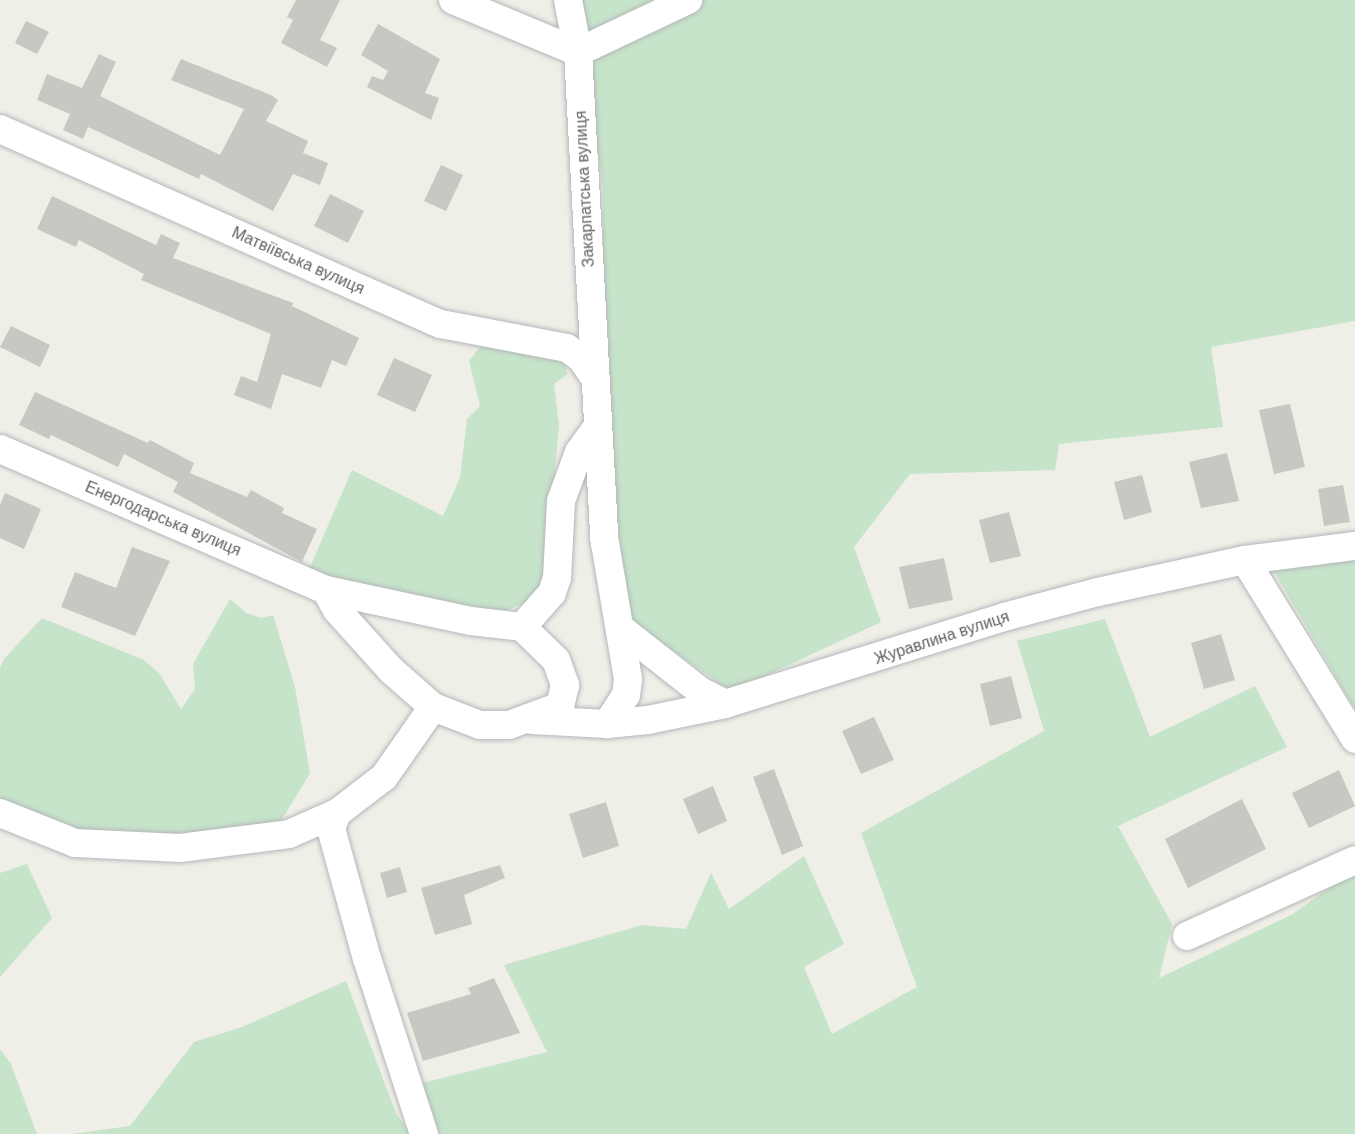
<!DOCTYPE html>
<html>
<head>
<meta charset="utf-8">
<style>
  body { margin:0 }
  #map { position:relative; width:1355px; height:1134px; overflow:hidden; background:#efeee7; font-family:Helvetica,sans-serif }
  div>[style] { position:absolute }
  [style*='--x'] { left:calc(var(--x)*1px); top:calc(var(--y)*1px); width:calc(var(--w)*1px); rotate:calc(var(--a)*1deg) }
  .green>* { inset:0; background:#c6e4c9 }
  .building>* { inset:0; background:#c8c8c2 }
  .roads { filter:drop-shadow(0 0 2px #b4b6bb) drop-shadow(0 0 2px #b4b6bb) }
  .street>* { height:28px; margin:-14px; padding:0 14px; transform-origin:14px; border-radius:14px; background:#fff }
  span { translate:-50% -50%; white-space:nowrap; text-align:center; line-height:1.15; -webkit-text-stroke:4.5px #fff; paint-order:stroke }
  .street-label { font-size:16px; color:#5f6166 }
</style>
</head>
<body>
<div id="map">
  <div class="green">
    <i style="clip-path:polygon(580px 0,673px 0,588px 40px)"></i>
    <i style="clip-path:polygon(703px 0,1355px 0,1355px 321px,1211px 347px,1223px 427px,1059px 444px,1055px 470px,910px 474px,854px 547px,881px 622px,731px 692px,629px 619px,604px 409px,603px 189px,586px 56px)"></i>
    <i style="clip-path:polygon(483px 343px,562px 358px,568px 374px,554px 384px,559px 425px,546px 574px,540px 589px,522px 604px,495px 615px,307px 574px,352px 470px,443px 516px,460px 478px,467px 419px,480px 406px,469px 361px)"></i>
    <i style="clip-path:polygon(1355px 557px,1355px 709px,1273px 570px)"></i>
    <i style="clip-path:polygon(230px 599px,246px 613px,261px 618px,273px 615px,295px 687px,310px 773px,275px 831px,75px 839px,0 808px,0 668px,4px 659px,42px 618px,144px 660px,159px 673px,181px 709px,195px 689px,193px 664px)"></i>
    <i style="clip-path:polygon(1105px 619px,1150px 737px,1255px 686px,1287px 747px,1118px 826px,1172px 924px,1159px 978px,1293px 914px,1355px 869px,1355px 1134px,436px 1134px,418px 1084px,547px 1052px,504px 965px,642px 925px,686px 929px,711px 873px,729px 909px,804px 856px,844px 944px,804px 967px,832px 1034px,917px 987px,861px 833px,1044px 731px,1017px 641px)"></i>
    <i style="clip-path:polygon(27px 864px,52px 918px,0 977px,0 873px)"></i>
    <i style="clip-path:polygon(346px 981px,396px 1113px,410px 1134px,72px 1134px,130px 1126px,194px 1042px,242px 1027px)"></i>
    <i style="clip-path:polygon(0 1049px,11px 1064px,37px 1134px,0 1134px)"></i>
  </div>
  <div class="building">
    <i style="clip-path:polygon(296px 0,340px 0,320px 40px,337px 48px,327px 67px,281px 43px,293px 20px,287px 17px)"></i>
    <i style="clip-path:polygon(26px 21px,49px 32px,37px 54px,15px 43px)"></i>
    <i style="clip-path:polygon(378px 24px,440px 59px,425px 93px,439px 98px,431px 120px,367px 87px,372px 76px,383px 80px,388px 71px,361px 55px)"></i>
    <i style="clip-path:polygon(99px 54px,116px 62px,100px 96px,220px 155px,244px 109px,171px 80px,181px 59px,271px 95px,278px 100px,266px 121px,308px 141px,303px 153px,328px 163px,320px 185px,293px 174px,273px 211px,201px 174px,199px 179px,88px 127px,83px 139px,63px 130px,70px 114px,37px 100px,47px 74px,82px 88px)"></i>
    <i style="clip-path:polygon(441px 165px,463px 175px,446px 211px,424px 201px)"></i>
    <i style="clip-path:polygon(330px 194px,364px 211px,348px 243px,314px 226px)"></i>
    <i style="clip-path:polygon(52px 196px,156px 245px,161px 234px,180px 243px,173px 258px,293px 303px,292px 306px,359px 338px,346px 366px,332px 360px,321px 388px,282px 374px,271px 409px,234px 395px,241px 376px,257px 382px,271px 334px,141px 280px,144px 274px,79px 240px,76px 247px,37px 229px)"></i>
    <i style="clip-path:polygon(11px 326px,50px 345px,40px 367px,0 347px)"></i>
    <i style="clip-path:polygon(394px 358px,432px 375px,415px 412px,377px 395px)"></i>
    <i style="clip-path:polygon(35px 392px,148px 443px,150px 440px,194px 463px,190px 473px,247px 497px,251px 490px,284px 508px,282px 513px,317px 529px,302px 562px,173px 492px,178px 482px,124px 454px,118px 467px,51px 435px,49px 439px,19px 425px)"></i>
    <i style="clip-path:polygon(1290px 404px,1305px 467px,1274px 474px,1259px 410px)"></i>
    <i style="clip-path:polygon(1227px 453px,1239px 501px,1201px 508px,1189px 462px)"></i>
    <i style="clip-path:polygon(1142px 475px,1152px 512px,1124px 520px,1114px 482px)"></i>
    <i style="clip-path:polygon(1343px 485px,1350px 522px,1324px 526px,1318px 489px)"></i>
    <i style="clip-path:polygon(5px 493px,41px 509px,24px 549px,0 538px,0 505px)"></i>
    <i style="clip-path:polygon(1009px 512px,1021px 556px,990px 563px,979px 520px)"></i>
    <i style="clip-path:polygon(132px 547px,170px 561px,135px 636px,61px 607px,75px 572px,116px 588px)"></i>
    <i style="clip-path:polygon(944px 558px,953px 600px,909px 609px,899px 567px)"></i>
    <i style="clip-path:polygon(1221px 634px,1235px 680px,1204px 689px,1191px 643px)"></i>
    <i style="clip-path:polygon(1011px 676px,1022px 718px,990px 726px,980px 684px)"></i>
    <i style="clip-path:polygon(874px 717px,894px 760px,861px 774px,842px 731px)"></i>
    <i style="clip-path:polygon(774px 769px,803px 846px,782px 855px,753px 777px)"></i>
    <i style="clip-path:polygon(1339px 770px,1355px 806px,1309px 828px,1292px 793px)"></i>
    <i style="clip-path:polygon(713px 786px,727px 821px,698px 834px,683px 799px)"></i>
    <i style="clip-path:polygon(1242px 799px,1266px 849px,1188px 888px,1165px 839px)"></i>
    <i style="clip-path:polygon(606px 802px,619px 846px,583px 858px,569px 814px)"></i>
    <i style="clip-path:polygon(500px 865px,505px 878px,464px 895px,472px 924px,435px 935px,421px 888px)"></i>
    <i style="clip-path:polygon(400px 867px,407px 892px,387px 898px,380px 873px)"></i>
    <i style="clip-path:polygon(494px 978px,520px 1033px,423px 1061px,407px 1013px,471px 994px,468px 988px)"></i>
  </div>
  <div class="roads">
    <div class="street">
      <i style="--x:453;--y:0;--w:135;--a:22.6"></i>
      <i style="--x:578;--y:52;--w:122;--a:-25.3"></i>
      <i style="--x:568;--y:0;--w:53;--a:79.1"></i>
      <i style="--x:578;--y:52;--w:492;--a:86.9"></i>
      <i style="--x:605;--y:543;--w:138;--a:80.4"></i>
      <i style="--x:628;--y:679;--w:16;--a:97"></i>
      <i style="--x:626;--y:695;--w:35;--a:123"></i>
      <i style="--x:0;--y:129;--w:482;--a:23.9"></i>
      <i style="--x:441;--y:324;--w:128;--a:10.8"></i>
      <i style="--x:567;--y:348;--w:17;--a:36"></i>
      <i style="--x:581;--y:358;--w:24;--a:55"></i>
      <i style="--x:0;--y:449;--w:355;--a:23.4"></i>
      <i style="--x:326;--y:590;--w:148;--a:12.1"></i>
      <i style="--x:471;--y:621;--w:51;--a:6.7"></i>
      <i style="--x:522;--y:627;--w:47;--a:44.1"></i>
      <i style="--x:556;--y:660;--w:27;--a:70"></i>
      <i style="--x:565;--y:685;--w:22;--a:103"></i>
      <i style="--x:560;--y:706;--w:54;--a:159.6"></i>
      <i style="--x:509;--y:725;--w:29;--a:180"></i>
      <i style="--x:480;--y:725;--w:50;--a:-159"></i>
      <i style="--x:433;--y:707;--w:56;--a:-138.6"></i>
      <i style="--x:391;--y:670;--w:81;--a:-132"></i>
      <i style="--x:337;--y:610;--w:23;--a:-119"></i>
      <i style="--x:1245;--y:560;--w:210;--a:58.4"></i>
      <i style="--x:522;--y:627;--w:45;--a:-48.6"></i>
      <i style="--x:552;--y:593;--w:16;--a:-72"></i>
      <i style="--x:557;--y:578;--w:77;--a:-87"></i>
      <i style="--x:561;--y:501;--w:52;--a:-69.8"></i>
      <i style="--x:579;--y:452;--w:32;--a:-54"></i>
      <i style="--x:620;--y:628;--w:102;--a:38.2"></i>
      <i style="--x:700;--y:691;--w:28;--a:27"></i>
      <i style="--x:532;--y:720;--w:75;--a:3.1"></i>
      <i style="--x:607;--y:724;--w:41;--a:-5.6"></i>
      <i style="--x:648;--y:720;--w:79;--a:-11.7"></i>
      <i style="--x:725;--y:704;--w:292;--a:-17.3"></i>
      <i style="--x:1004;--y:617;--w:97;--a:-14.9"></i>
      <i style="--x:1098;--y:592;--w:150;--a:-12.3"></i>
      <i style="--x:1245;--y:560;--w:111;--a:-7.3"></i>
      <i style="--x:0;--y:813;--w:81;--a:21.8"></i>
      <i style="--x:75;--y:843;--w:105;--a:2.7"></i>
      <i style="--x:180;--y:848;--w:110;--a:-7.3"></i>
      <i style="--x:289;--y:834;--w:52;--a:-23.6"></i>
      <i style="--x:1187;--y:936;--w:184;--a:-24.3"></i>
      <i style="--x:424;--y:1134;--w:184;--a:-108"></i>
      <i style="--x:367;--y:959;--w:136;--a:-105.4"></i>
      <i style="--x:331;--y:828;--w:16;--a:-68"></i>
      <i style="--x:337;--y:813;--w:59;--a:-37.5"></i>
      <i style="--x:384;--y:777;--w:85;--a:-55"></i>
    </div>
  </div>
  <div class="street-label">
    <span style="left:585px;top:189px;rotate:-93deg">Закарпатська вулиця</span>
    <span style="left:298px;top:261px;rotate:24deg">Матвіївська вулиця</span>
    <span style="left:163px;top:519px;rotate:23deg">Енергодарська вулиця</span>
    <span style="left:942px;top:638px;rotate:-18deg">Журавлина вулиця</span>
  </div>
</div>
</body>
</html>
